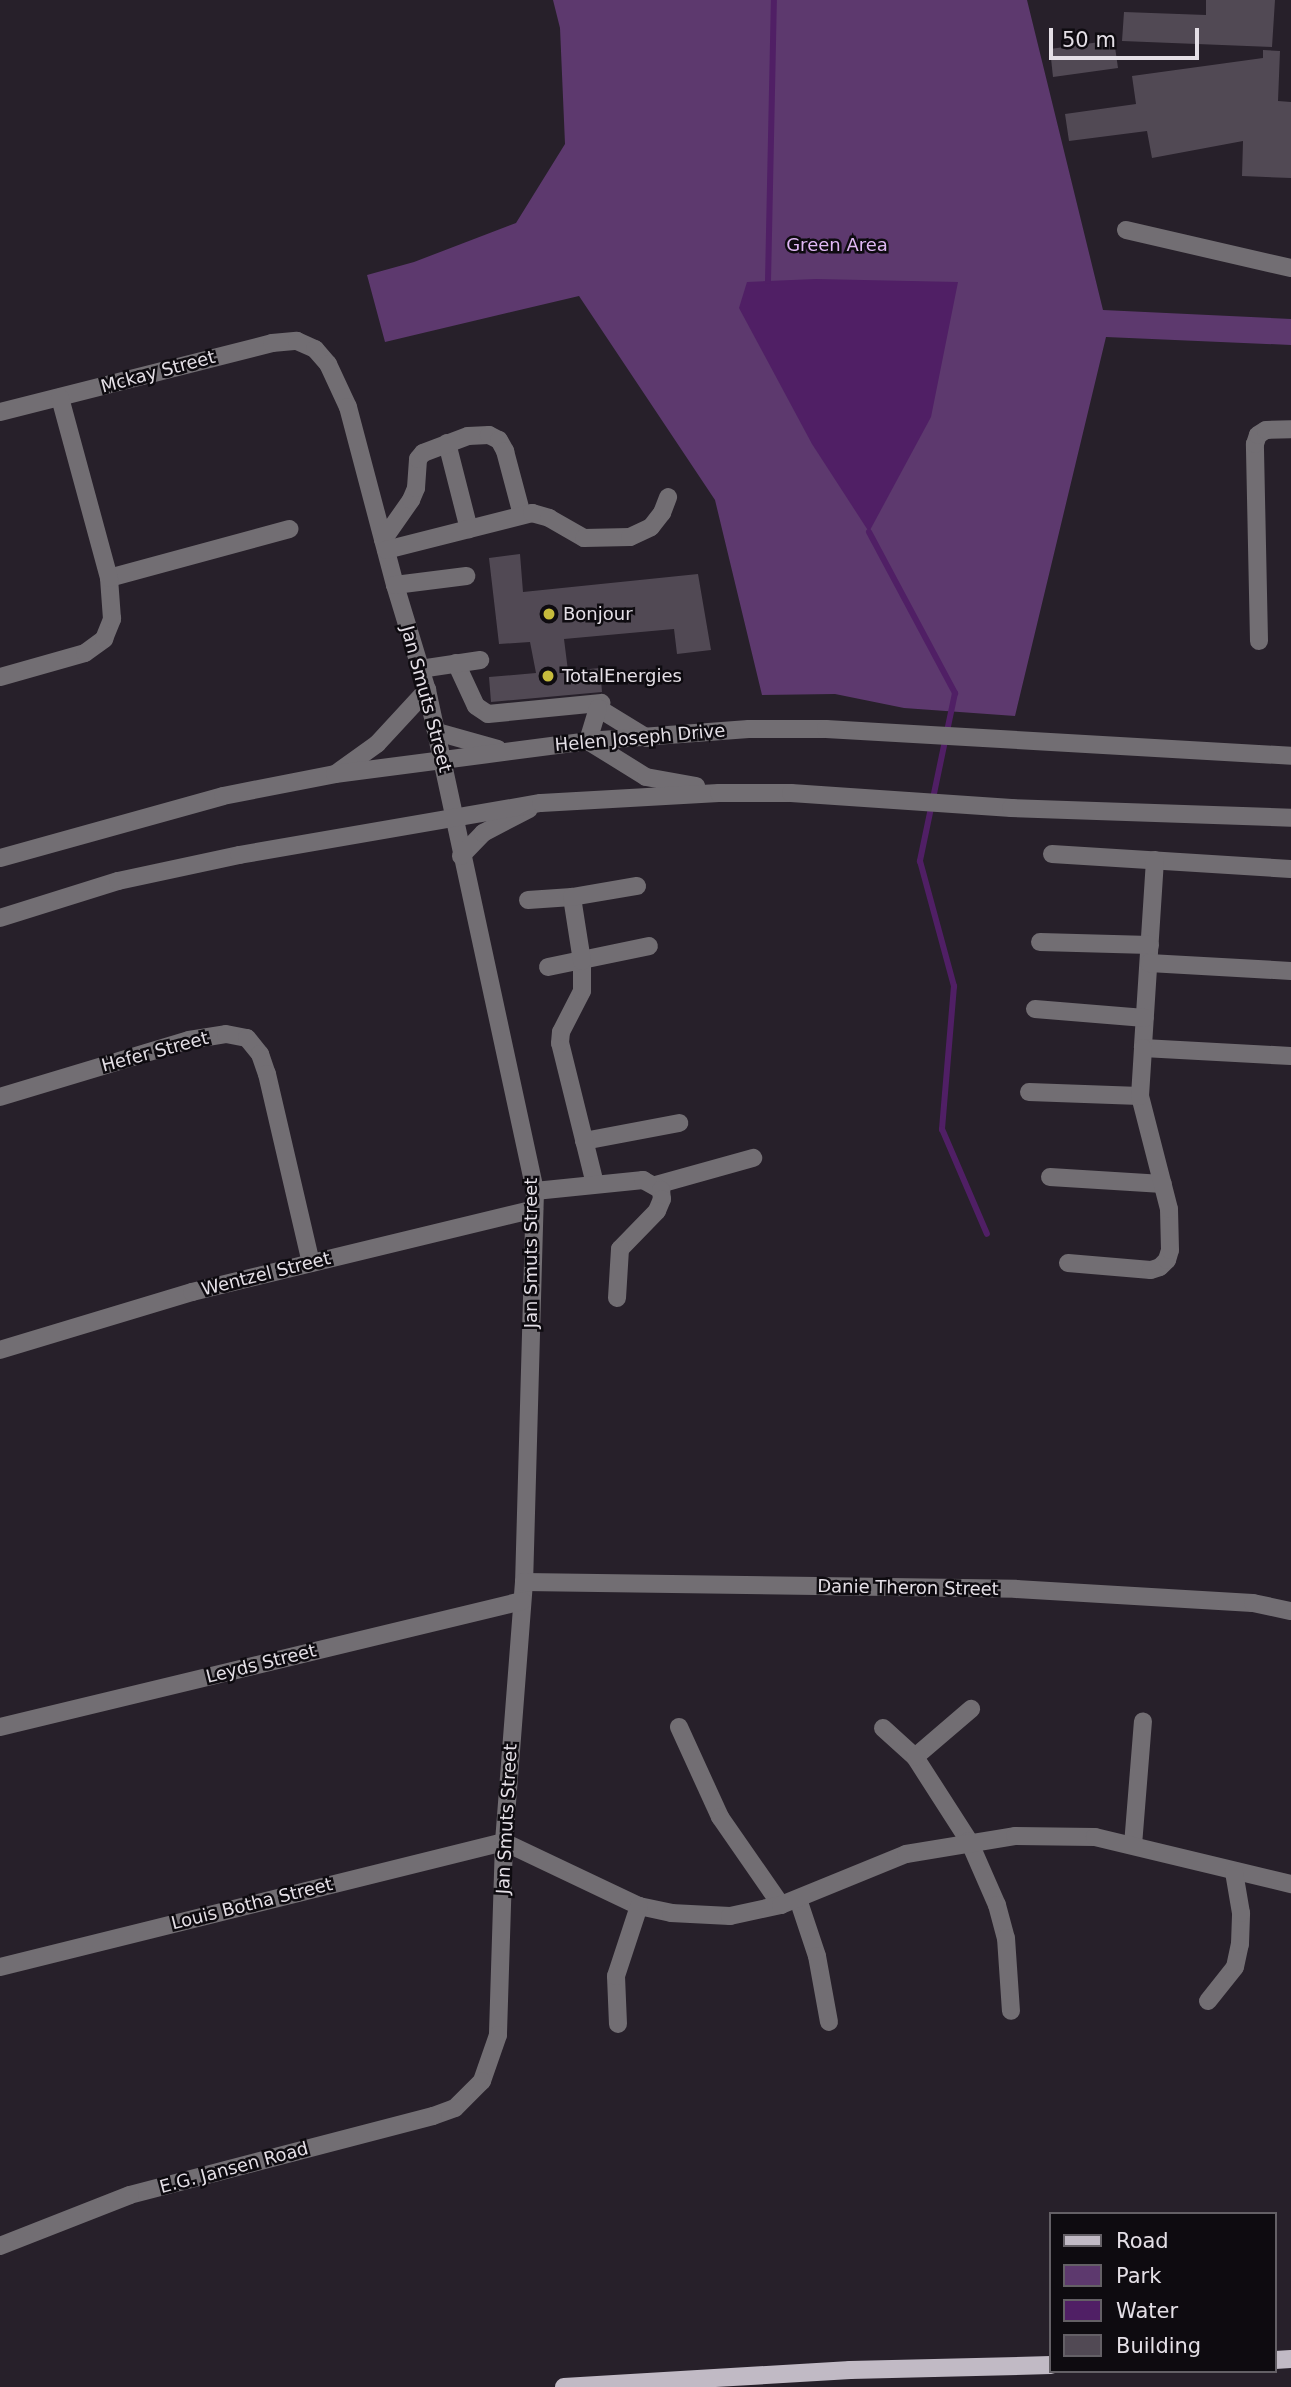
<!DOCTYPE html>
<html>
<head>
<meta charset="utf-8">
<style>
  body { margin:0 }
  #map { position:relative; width:1291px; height:2387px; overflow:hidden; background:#27202a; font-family:"DejaVu Sans",sans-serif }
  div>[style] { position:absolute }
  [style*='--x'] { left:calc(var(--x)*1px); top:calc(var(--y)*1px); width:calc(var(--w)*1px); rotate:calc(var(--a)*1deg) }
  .green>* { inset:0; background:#5d396e }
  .water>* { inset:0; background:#501f65 }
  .stream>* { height:6px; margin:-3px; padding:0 3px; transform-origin:3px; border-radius:3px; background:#501f65 }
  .building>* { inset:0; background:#514954 }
  .minor>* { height:18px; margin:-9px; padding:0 9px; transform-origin:9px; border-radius:9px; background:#726e73 }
  .major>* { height:18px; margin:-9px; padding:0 9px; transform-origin:9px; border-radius:9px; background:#c1bac5 }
  .dots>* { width:19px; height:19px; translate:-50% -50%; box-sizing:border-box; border:4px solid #0e0b10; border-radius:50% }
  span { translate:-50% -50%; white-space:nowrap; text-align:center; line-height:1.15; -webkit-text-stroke:5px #0e0b10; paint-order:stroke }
  .park-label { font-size:18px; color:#e1b9f5 }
  .street-label { font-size:18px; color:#e4dfe6 }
  .poi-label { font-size:18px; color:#e4dfe6 }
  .left { translate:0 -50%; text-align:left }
  .legend { position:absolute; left:1049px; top:2212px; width:228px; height:161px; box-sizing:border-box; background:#0e0b10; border:2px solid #646066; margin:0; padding:9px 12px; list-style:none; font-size:21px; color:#e4dfe6 }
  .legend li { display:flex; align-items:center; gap:14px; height:35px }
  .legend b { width:35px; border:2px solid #646066 }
  .scale { position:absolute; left:1049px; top:28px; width:150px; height:32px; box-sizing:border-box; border:4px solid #e4dfe6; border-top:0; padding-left:9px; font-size:21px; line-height:24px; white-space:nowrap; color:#e4dfe6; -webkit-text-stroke:5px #0e0b10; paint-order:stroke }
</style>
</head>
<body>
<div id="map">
  <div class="green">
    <i style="clip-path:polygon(553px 0,1027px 0,1103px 310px,1291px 319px,1291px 345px,1106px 337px,1015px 716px,904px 708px,835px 694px,762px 695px,715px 500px,579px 296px,385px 342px,367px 275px,414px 262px,516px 223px,565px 144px,560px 28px)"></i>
  </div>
  <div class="water">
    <i style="clip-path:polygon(816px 279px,958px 282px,931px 417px,869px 532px,812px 444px,739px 308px,747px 282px)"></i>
  </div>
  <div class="stream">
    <i style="--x:768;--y:281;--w:281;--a:-88.8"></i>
    <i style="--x:869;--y:532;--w:183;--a:61.9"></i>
    <i style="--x:955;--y:693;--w:172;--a:101.8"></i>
    <i style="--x:920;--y:861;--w:130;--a:74.8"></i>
    <i style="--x:954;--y:986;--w:144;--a:94.8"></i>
    <i style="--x:942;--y:1129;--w:114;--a:66.8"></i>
  </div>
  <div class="building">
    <i style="clip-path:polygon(1206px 0,1275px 0,1272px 47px,1122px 41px,1124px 12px,1206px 15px)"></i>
    <i style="clip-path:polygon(1114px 40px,1118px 68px,1053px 77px,1050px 49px)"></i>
    <i style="clip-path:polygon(1263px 50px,1280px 51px,1278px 101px,1291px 102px,1291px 178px,1242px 176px,1243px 141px,1152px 158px,1147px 131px,1069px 141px,1065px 114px,1136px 104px,1132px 76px,1263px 58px)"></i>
    <i style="clip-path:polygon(520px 554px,523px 592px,698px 574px,711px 650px,677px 654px,674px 629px,564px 639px,568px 671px,600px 668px,602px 692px,491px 702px,489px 677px,536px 673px,530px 642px,499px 644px,489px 558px)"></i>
  </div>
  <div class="minor">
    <i style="--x:1126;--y:230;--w:169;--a:13"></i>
    <i style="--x:0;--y:412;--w:281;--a:-14.2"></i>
    <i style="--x:272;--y:343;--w:25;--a:-5"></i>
    <i style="--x:297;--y:341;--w:20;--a:24"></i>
    <i style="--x:315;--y:349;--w:20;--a:49"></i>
    <i style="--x:328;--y:364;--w:47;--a:65.1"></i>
    <i style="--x:348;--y:407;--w:184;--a:75.2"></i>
    <i style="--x:395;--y:585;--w:110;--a:73.1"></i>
    <i style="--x:427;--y:690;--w:513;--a:77.83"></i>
    <i style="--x:535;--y:1191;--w:391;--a:91.6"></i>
    <i style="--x:524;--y:1582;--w:261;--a:94.4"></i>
    <i style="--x:504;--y:1842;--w:193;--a:91.8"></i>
    <i style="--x:498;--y:2035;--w:49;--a:109.2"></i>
    <i style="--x:482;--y:2081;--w:38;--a:135"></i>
    <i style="--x:455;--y:2108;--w:23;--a:160"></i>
    <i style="--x:433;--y:2116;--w:313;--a:165.4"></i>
    <i style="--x:130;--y:2195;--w:140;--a:158.6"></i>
    <i style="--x:447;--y:443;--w:89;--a:75.7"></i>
    <i style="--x:383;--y:540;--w:49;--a:-55"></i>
    <i style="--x:411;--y:500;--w:13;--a:-67"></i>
    <i style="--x:416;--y:488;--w:29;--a:-86"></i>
    <i style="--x:418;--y:459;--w:8;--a:-50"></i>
    <i style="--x:423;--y:453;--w:48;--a:-20.7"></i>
    <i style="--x:468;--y:436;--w:21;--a:-3"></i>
    <i style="--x:489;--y:435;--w:11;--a:27"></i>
    <i style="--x:499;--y:440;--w:13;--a:61"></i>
    <i style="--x:505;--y:451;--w:66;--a:75.1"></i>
    <i style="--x:386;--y:550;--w:151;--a:-14.2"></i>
    <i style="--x:532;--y:513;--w:18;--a:16"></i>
    <i style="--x:549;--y:518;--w:40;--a:29.7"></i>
    <i style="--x:584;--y:538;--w:46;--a:-1.2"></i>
    <i style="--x:630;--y:537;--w:23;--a:-25"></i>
    <i style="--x:651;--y:527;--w:18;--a:-52"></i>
    <i style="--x:662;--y:513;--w:17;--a:-69"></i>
    <i style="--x:109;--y:578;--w:187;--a:-15.2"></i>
    <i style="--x:395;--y:585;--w:72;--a:-7.2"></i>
    <i style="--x:1259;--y:641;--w:197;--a:-91.2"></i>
    <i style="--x:1255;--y:444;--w:9;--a:-72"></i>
    <i style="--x:1258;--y:435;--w:9;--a:-32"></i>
    <i style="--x:1266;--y:430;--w:25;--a:-2"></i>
    <i style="--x:456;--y:663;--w:47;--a:65.1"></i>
    <i style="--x:476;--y:706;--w:14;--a:34"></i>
    <i style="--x:488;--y:714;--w:114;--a:-5.6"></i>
    <i style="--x:420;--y:669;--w:61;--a:-8.5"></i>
    <i style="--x:0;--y:677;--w:88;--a:-15.8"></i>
    <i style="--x:85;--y:653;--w:24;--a:-36"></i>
    <i style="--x:104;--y:639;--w:22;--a:-68"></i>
    <i style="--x:112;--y:619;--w:41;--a:-94.2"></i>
    <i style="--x:109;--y:578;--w:187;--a:-105.2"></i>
    <i style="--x:437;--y:732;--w:63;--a:15.6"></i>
    <i style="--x:647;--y:738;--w:57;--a:-148.5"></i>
    <i style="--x:598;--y:708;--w:34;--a:107"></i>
    <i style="--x:588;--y:741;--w:68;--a:31.8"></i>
    <i style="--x:646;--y:777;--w:51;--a:10.2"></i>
    <i style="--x:338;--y:772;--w:48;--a:-35.7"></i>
    <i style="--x:377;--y:744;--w:74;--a:-47.2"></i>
    <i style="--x:1052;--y:854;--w:239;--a:3.6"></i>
    <i style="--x:461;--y:856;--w:32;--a:-46"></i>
    <i style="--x:483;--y:833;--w:52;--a:-27.6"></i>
    <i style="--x:0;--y:858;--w:231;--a:-15.5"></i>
    <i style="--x:223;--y:796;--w:114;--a:-11.1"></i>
    <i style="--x:335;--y:774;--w:255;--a:-7.4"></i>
    <i style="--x:588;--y:741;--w:161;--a:-4.3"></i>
    <i style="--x:749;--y:729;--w:77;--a:0"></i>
    <i style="--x:826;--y:729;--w:466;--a:3.3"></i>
    <i style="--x:1155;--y:860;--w:188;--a:93.7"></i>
    <i style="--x:1143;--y:1048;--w:148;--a:3.1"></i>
    <i style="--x:528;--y:900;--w:44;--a:-3.9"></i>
    <i style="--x:0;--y:918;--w:124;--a:-17.4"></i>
    <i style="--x:118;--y:881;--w:124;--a:-12.1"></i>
    <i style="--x:239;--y:855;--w:306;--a:-9.8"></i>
    <i style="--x:541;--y:803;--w:178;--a:-3.2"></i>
    <i style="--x:719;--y:793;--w:72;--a:0"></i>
    <i style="--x:791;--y:793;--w:221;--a:3.9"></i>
    <i style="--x:1011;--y:808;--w:280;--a:2"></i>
    <i style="--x:1040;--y:942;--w:110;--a:1.6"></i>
    <i style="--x:1149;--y:963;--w:142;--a:3.2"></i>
    <i style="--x:548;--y:967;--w:103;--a:-11.7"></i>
    <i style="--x:1035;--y:1009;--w:110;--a:4.7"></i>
    <i style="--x:1029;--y:1092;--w:111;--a:2.1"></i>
    <i style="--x:0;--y:1097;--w:197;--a:-16.8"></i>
    <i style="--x:189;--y:1040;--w:37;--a:-9"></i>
    <i style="--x:226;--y:1034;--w:21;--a:11"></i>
    <i style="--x:247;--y:1038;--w:21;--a:51"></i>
    <i style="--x:260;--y:1054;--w:21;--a:71"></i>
    <i style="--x:267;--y:1074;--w:194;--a:76.9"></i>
    <i style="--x:584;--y:1141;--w:97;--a:-10.7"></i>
    <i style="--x:1050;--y:1177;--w:113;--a:3.5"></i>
    <i style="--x:595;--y:1184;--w:145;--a:-103.9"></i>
    <i style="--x:560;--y:1043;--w:11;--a:-85"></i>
    <i style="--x:561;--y:1032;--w:46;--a:-62.9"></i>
    <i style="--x:582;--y:991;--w:30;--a:-90"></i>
    <i style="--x:582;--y:961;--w:65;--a:-98.9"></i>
    <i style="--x:572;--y:897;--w:66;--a:-9.6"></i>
    <i style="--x:656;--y:1185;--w:101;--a:-15.6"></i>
    <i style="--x:535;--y:1191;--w:109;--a:-5.8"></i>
    <i style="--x:643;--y:1180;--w:21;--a:29"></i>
    <i style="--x:661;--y:1190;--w:9;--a:84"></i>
    <i style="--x:662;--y:1199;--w:13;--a:113"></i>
    <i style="--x:657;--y:1211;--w:53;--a:134.2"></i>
    <i style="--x:620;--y:1249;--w:49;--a:93.5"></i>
    <i style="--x:1068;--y:1263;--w:83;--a:4.8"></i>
    <i style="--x:1151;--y:1270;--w:9;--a:-18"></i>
    <i style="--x:1160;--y:1267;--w:10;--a:-45"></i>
    <i style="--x:1167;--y:1260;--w:10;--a:-73"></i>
    <i style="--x:1170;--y:1250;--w:41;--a:-91.4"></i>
    <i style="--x:1169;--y:1209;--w:117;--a:-104.4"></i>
    <i style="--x:1140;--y:1096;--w:48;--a:-86.4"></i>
    <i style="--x:0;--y:1350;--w:201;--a:-16.8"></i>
    <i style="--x:192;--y:1292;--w:352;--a:-13.6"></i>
    <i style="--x:524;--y:1582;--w:492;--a:0.8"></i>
    <i style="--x:1016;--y:1589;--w:237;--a:3.4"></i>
    <i style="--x:1253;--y:1603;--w:39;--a:12"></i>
    <i style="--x:0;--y:1727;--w:537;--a:-13.57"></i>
    <i style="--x:679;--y:1727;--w:99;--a:65.5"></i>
    <i style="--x:720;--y:1817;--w:107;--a:55.3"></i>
    <i style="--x:883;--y:1728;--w:43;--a:42.2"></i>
    <i style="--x:915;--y:1757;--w:100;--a:57.3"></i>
    <i style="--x:969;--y:1841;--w:70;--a:66.4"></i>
    <i style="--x:997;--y:1905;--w:34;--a:75"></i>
    <i style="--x:1006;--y:1938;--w:73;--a:86.1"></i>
    <i style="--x:915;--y:1757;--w:74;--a:-40.6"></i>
    <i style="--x:1133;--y:1845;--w:124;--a:-85.4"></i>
    <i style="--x:798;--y:1899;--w:60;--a:71.6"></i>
    <i style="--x:817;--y:1956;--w:67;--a:79.7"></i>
    <i style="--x:0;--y:1967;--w:519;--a:-13.93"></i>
    <i style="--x:504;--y:1842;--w:149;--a:25.4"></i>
    <i style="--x:639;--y:1906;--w:33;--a:12"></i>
    <i style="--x:671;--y:1913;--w:59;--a:2.9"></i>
    <i style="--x:730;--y:1916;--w:52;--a:-12.2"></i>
    <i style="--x:781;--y:1905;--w:135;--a:-22.2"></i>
    <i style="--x:906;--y:1854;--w:110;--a:-9.4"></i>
    <i style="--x:1015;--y:1836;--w:80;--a:0.7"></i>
    <i style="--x:1095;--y:1837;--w:202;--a:13.5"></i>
    <i style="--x:1208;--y:2001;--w:43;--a:-51.5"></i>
    <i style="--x:1235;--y:1967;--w:24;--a:-78"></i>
    <i style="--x:1240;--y:1944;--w:31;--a:-88"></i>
    <i style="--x:1241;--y:1913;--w:42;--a:-99.7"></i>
    <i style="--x:618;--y:2024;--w:48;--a:-92.4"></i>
    <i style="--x:616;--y:1976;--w:74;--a:-71.8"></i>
  </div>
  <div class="major">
    <i style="--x:1275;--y:2360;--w:16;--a:-4"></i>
    <i style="--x:564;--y:2387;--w:287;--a:-3.4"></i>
    <i style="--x:850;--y:2370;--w:201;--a:-1.4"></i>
  </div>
  <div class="dots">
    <i style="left:549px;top:614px;background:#c6bb3c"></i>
    <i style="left:548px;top:676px;background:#c6bb3c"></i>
  </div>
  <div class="park-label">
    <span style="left:837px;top:245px">Green Area</span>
  </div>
  <div class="street-label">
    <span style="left:158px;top:372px;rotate:-15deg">Mckay Street</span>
    <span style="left:426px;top:699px;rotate:75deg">Jan Smuts Street</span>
    <span style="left:640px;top:738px;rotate:-5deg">Helen Joseph Drive</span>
    <span style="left:155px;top:1052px;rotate:-15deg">Hefer Street</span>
    <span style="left:531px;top:1253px;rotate:-90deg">Jan Smuts Street</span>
    <span style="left:266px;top:1274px;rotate:-14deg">Wentzel Street</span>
    <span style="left:908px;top:1588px;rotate:1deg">Danie Theron Street</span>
    <span style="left:261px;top:1664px;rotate:-14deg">Leyds Street</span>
    <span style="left:507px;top:1819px;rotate:-87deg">Jan Smuts Street</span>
    <span style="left:252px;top:1904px;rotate:-14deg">Louis Botha Street</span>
    <span style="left:234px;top:2168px;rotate:-15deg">E.G. Jansen Road</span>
  </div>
  <div class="poi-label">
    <span class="left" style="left:563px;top:614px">Bonjour</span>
    <span class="left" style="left:562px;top:676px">TotalEnergies</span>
  </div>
  <ul class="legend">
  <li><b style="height:9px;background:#c1bac5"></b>Road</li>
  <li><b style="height:19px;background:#5d396e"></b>Park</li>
  <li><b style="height:19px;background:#501f65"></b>Water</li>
  <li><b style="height:19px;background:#514954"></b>Building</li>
  </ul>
  <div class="scale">50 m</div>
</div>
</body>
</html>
